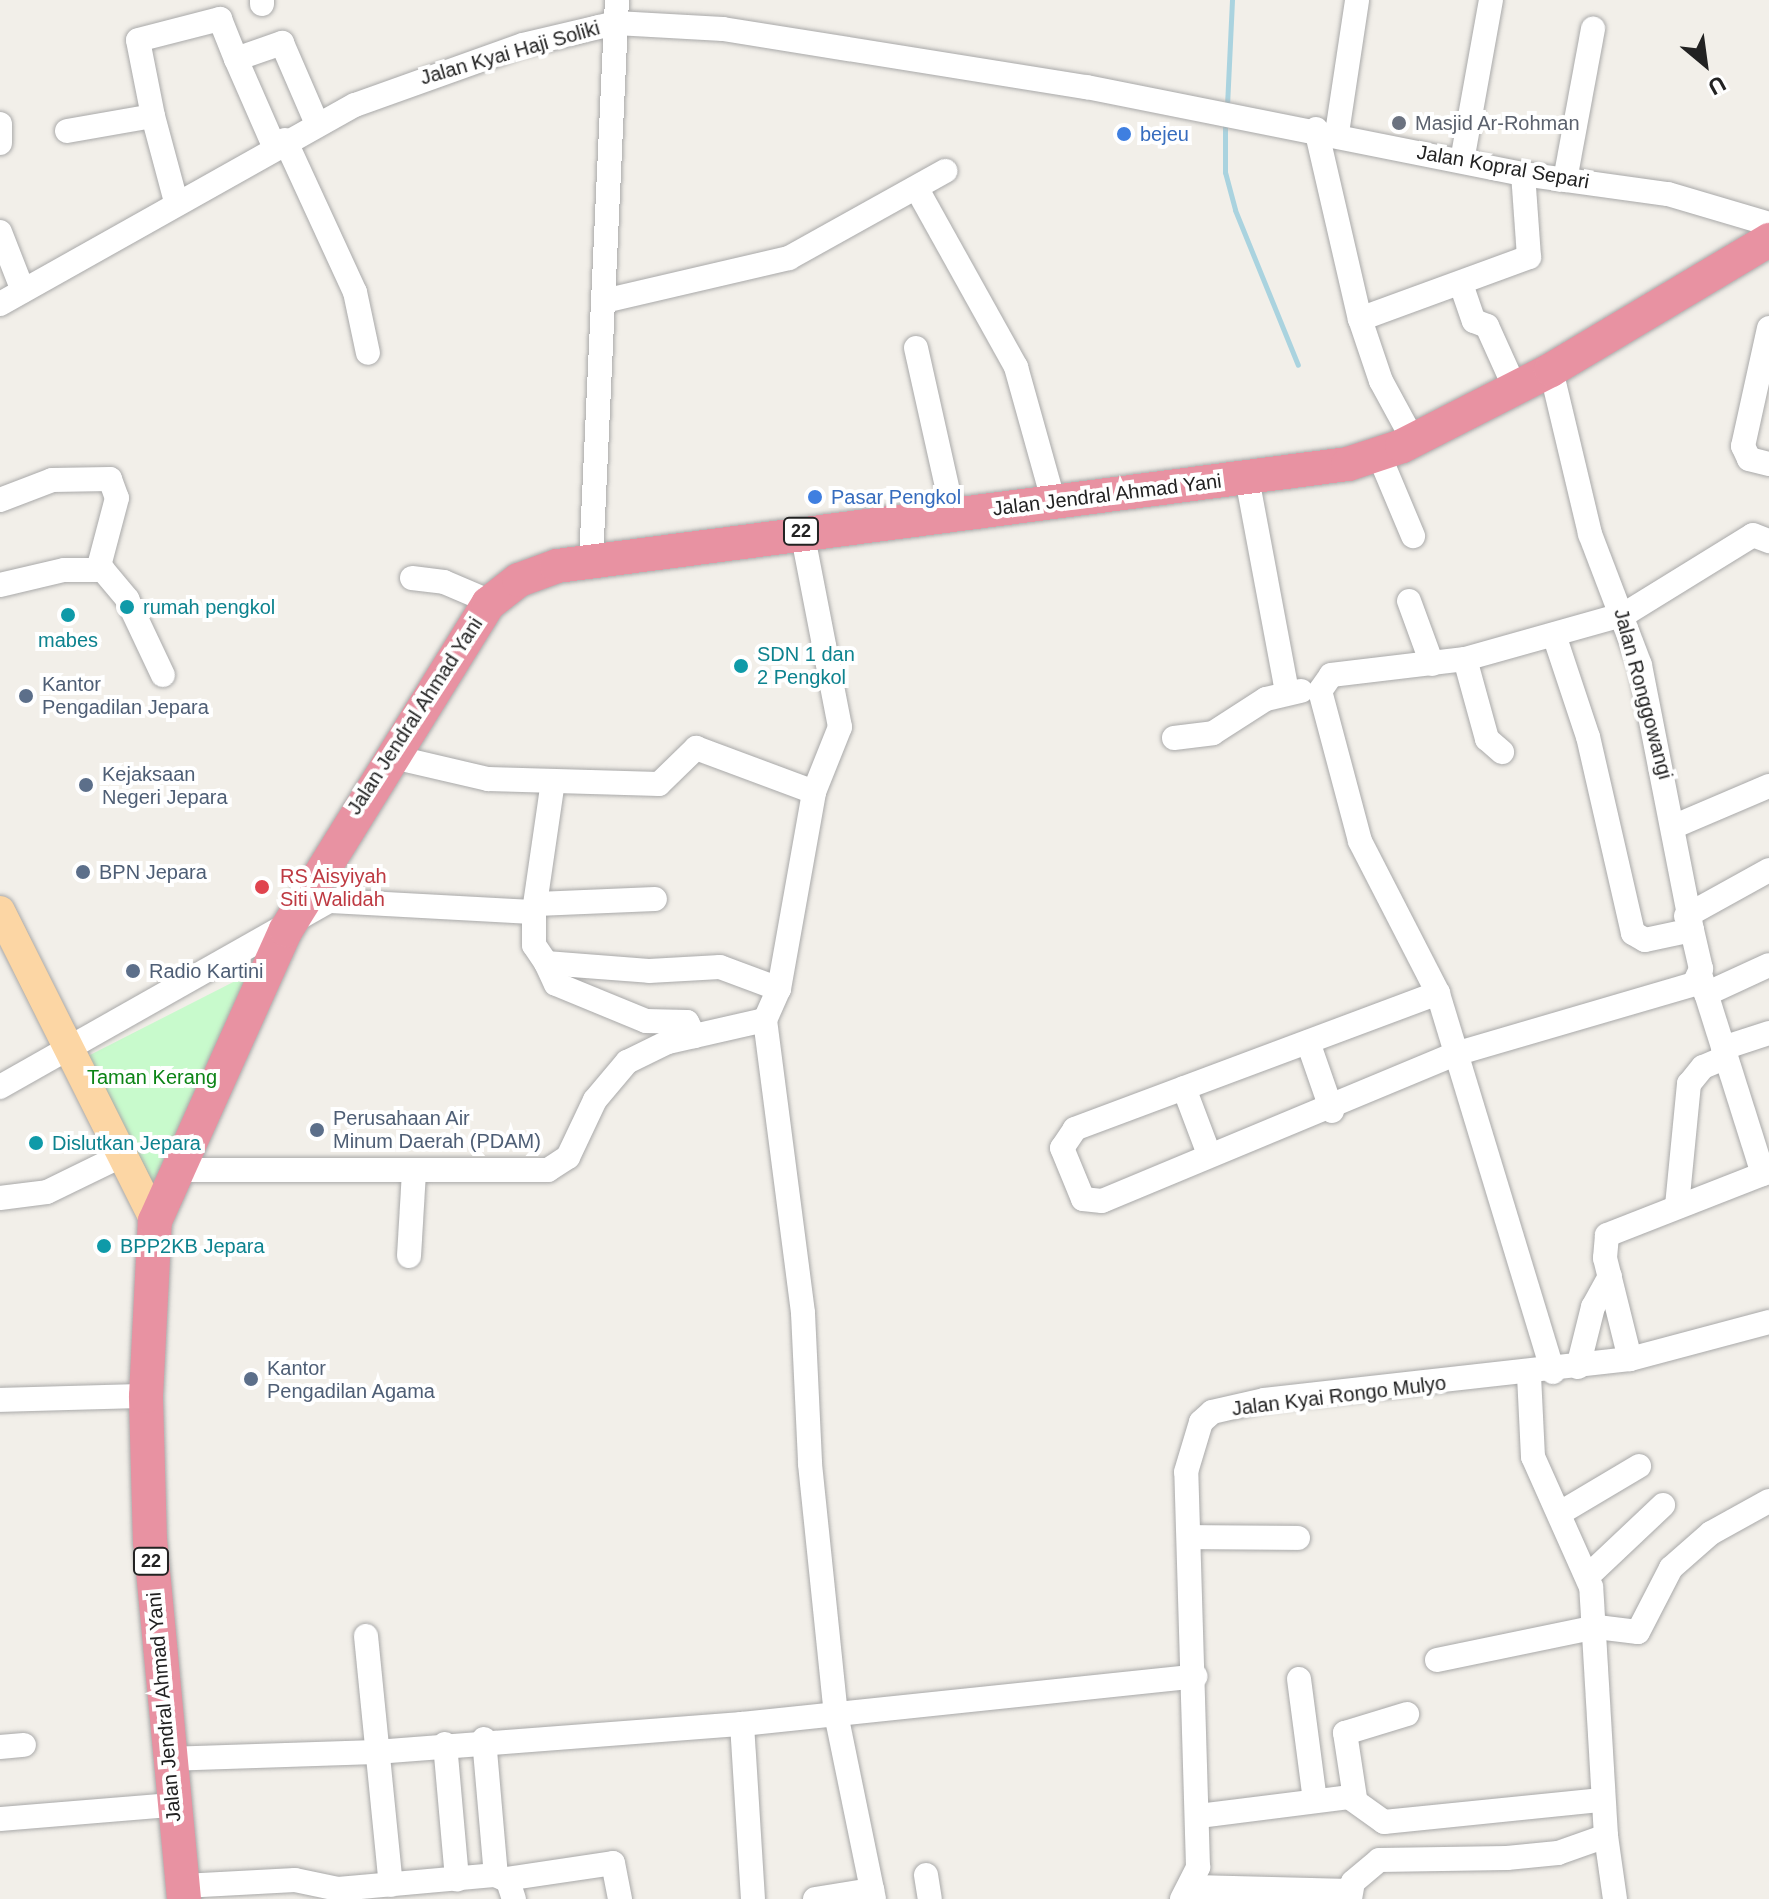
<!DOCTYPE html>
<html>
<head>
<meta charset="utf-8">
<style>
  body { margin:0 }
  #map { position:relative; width:1769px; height:1899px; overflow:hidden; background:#f2efe9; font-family:Helvetica,sans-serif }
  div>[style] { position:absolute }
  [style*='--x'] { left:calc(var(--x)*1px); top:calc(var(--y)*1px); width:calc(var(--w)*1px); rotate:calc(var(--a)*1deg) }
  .park>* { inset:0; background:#c8facc }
  .stream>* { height:5px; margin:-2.5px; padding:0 2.5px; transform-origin:2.5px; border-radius:2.5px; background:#aad3df }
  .roads { filter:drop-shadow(0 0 2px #a9a9a9) drop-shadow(0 0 2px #a9a9a9) }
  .minor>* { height:24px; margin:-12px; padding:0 12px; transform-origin:12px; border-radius:12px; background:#fff }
  .major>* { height:30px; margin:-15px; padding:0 15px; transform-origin:15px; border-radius:15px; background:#fcd6a4 }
  .highway>* { height:34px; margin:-17px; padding:0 17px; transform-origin:17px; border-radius:17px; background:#e892a2 }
  .dots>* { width:22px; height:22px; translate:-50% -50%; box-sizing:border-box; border:4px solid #fff; border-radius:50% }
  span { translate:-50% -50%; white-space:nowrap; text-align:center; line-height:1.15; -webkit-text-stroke:8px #fff; paint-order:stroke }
  .shield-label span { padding:2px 6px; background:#fff; border:2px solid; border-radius:6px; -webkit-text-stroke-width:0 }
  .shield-label { font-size:18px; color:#222; font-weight:700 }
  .street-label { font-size:20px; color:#222 }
  .worship-label { font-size:20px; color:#5b616d }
  .left { translate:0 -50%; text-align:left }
  .shop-label { font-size:20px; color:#366cbe }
  .culture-label { font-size:20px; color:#0d838f }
  .service-label { font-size:20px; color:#4e5e75 }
  .health-label { font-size:20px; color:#be3a42 }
  .park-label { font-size:20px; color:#0c8416 }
  .north { position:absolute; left:1665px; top:24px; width:80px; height:80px; -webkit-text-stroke:6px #fff; paint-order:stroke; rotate:151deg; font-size:22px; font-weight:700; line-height:32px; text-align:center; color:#222 }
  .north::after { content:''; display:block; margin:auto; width:28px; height:36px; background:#222; clip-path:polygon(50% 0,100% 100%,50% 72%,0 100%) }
</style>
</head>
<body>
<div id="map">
  <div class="park">
    <i style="clip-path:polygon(249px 974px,153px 1187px,88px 1056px)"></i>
  </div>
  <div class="stream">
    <i style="--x:1227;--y:106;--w:106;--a:-87.3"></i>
    <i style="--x:1225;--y:120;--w:52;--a:90"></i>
    <i style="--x:1225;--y:172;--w:39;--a:75"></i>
    <i style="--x:1235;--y:210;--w:167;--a:67.9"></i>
  </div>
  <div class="roads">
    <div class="minor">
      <i style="--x:262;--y:0;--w:4;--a:90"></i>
      <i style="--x:153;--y:116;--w:77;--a:-101.2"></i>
      <i style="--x:138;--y:40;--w:85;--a:-14.4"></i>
      <i style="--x:220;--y:19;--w:43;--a:68.2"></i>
      <i style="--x:0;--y:124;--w:19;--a:90"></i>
      <i style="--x:1316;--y:129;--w:195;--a:77"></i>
      <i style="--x:1360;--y:319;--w:65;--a:71.3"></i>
      <i style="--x:1381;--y:381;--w:67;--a:61.5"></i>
      <i style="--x:67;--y:131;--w:87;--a:-9.9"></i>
      <i style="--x:153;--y:116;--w:89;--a:75"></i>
      <i style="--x:1337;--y:133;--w:134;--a:-81.4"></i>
      <i style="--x:285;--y:140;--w:167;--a:65.3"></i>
      <i style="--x:355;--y:292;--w:62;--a:78"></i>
      <i style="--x:274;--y:146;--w:95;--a:-113.6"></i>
      <i style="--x:236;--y:59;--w:49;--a:-19.2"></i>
      <i style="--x:282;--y:43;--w:88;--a:66.6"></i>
      <i style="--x:1462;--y:161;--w:164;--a:-79.8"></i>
      <i style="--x:1565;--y:180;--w:154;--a:-79.5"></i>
      <i style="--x:917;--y:189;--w:204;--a:60.9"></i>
      <i style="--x:1016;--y:367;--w:141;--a:74.4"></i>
      <i style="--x:0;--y:232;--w:63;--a:68.7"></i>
      <i style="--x:1461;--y:284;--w:39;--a:71"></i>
      <i style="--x:1474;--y:321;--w:14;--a:21"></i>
      <i style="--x:1487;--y:326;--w:68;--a:65.7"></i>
      <i style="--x:604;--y:301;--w:190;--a:-13.1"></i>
      <i style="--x:789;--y:258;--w:179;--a:-29.1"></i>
      <i style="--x:0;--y:304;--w:407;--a:-29.3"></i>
      <i style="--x:355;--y:105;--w:178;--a:-19.7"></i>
      <i style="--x:523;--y:45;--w:96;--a:-13.3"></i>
      <i style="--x:616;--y:23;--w:107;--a:3.2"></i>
      <i style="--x:723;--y:29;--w:369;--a:9.1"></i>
      <i style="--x:1087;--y:87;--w:445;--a:11.3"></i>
      <i style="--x:1523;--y:174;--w:146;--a:7.9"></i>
      <i style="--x:1668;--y:194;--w:105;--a:16.5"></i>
      <i style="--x:1360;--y:319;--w:180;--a:-20.1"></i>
      <i style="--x:1529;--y:257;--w:83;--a:-94.1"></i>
      <i style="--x:1769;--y:328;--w:121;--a:102.4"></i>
      <i style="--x:1743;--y:446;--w:14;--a:65"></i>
      <i style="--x:1749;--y:459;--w:21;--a:14"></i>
      <i style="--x:916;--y:348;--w:170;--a:77.4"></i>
      <i style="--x:1551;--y:370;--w:169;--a:76.6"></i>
      <i style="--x:1590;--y:534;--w:140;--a:69.1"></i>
      <i style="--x:1640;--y:665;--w:270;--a:78.9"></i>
      <i style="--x:1692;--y:930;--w:48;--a:168"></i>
      <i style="--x:1645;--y:940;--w:14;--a:-150"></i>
      <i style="--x:1633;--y:933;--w:201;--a:-102.9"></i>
      <i style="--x:1588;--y:737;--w:108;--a:-108.4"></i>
      <i style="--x:1379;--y:455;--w:88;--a:67.2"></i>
      <i style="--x:1247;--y:478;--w:217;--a:79.4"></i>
      <i style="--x:0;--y:500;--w:56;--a:-21"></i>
      <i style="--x:52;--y:480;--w:58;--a:-1"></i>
      <i style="--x:110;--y:479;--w:20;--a:70"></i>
      <i style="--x:117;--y:498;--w:74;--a:104.8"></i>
      <i style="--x:591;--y:561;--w:562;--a:-87.35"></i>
      <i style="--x:412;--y:578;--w:32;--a:7"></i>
      <i style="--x:444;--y:582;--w:51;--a:23.1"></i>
      <i style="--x:0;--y:585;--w:66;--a:-13.2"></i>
      <i style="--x:64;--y:570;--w:39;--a:0"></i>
      <i style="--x:103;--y:570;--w:38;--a:50"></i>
      <i style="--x:127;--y:599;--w:84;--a:64.7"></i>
      <i style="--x:1409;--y:601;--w:67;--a:69.9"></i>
      <i style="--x:1465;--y:659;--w:83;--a:74.6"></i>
      <i style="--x:1487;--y:739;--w:20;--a:41"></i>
      <i style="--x:1174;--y:738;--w:39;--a:-7"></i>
      <i style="--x:1213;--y:733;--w:63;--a:-32.7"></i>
      <i style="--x:1266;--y:699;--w:36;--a:-13"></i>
      <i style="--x:389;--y:756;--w:102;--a:13.1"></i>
      <i style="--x:488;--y:779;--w:171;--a:1.7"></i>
      <i style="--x:659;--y:784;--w:52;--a:-44.2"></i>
      <i style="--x:696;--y:748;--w:126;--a:20.4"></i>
      <i style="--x:553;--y:781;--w:132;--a:98.3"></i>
      <i style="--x:534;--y:912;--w:33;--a:90"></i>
      <i style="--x:534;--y:945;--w:22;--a:56"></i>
      <i style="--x:546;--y:963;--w:103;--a:4.4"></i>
      <i style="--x:649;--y:971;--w:71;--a:-3.2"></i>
      <i style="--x:720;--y:967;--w:63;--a:20.4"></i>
      <i style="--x:1675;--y:826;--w:102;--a:-23.1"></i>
      <i style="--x:537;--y:904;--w:118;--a:-2.4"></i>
      <i style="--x:1686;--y:916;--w:95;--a:-29"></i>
      <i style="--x:546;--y:963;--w:23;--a:65"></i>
      <i style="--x:556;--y:984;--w:97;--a:22.3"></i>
      <i style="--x:646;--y:1021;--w:41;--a:1.4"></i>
      <i style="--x:687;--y:1022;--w:16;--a:63"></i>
      <i style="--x:1438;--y:993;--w:388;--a:159.5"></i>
      <i style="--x:1075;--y:1129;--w:23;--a:124"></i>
      <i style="--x:1062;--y:1148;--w:55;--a:67.6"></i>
      <i style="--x:1083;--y:1199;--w:19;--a:6"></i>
      <i style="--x:1102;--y:1201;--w:382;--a:-22.6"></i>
      <i style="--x:1455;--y:1054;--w:249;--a:-16.3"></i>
      <i style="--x:1694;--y:984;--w:17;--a:-65"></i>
      <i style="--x:1701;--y:969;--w:40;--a:-103"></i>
      <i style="--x:1706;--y:994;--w:69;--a:-24.7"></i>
      <i style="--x:765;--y:1020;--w:295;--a:82.6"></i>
      <i style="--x:803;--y:1313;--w:151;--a:87.3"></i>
      <i style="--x:810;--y:1464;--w:251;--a:84.1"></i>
      <i style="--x:836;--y:1714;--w:189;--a:78.4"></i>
      <i style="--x:1308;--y:1042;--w:73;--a:70.8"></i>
      <i style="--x:1723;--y:1048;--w:48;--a:-18.1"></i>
      <i style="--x:0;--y:1087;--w:378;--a:-29.5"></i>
      <i style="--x:329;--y:901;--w:205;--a:3.1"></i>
      <i style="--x:1184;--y:1088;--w:71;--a:69.3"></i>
      <i style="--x:177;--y:1170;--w:371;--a:0"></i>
      <i style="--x:548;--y:1170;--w:24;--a:-33"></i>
      <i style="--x:568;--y:1157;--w:63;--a:-64.7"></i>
      <i style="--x:595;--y:1100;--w:50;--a:-49.9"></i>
      <i style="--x:627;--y:1062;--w:46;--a:-26"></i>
      <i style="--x:668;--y:1042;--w:99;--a:-12.8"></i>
      <i style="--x:765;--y:1020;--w:34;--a:-66"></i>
      <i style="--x:779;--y:989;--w:200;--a:-79.9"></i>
      <i style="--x:814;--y:792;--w:70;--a:-68.2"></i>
      <i style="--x:840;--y:727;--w:200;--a:-101"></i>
      <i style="--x:0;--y:1198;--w:47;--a:-7.3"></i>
      <i style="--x:47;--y:1192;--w:87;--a:-26"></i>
      <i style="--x:1677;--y:1206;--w:123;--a:-84.4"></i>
      <i style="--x:1689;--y:1084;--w:22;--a:-51"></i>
      <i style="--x:1703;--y:1067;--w:25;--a:-23"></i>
      <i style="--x:409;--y:1256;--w:85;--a:-86.6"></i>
      <i style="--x:1630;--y:1359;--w:104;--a:-103.9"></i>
      <i style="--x:1605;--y:1258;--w:23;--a:-85"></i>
      <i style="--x:1607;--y:1235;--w:168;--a:-21.4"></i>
      <i style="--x:1763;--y:1174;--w:207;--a:-107.5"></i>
      <i style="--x:1578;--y:1367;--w:62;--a:-76"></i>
      <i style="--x:1593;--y:1307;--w:35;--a:-61"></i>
      <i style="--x:1553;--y:1372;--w:396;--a:-106.9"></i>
      <i style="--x:1438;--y:993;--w:171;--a:-117.2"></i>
      <i style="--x:1360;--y:841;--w:155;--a:-104.9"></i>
      <i style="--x:1320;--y:691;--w:19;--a:-55"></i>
      <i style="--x:1331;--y:675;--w:135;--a:-6.8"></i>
      <i style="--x:1465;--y:659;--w:166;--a:-15.7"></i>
      <i style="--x:1625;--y:614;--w:150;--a:-31.7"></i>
      <i style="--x:1753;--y:535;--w:17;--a:21"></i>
      <i style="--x:0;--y:1400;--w:146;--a:-1.6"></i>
      <i style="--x:1560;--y:1513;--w:92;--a:-30.7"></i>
      <i style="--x:1190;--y:1537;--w:108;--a:0.5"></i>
      <i style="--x:1589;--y:1575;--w:102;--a:-43.4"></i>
      <i style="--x:366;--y:1636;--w:250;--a:84.3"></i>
      <i style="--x:1437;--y:1660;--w:163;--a:-11.7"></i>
      <i style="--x:1597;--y:1627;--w:41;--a:7"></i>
      <i style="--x:1638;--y:1632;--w:72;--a:-62.7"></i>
      <i style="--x:1671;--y:1568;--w:53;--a:-41.2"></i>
      <i style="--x:1711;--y:1533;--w:66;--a:-28.9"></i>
      <i style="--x:1299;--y:1679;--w:123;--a:82.5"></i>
      <i style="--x:742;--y:1724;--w:175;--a:86.4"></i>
      <i style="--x:484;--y:1739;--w:137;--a:85"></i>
      <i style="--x:445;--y:1744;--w:136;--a:84.9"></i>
      <i style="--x:0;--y:1747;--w:24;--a:-5"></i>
      <i style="--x:166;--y:1759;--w:210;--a:-1.9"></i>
      <i style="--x:376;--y:1752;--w:367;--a:-4.4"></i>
      <i style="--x:742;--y:1724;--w:456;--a:-6"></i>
      <i style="--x:1355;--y:1798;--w:66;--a:-98.7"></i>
      <i style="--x:1345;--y:1733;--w:65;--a:-17"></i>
      <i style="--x:1199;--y:1816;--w:151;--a:-7.2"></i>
      <i style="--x:1349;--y:1797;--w:43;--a:35.5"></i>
      <i style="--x:1384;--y:1822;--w:219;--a:-5.8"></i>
      <i style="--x:0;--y:1819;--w:173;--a:-4.7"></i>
      <i style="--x:1606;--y:1836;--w:64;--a:81.9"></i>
      <i style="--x:926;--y:1875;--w:24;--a:81"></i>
      <i style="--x:506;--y:1879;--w:108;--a:-8.5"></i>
      <i style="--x:613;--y:1863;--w:37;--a:79"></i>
      <i style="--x:183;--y:1886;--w:112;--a:-3.1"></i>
      <i style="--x:295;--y:1880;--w:44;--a:11.8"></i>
      <i style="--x:338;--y:1889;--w:159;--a:-5.1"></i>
      <i style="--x:496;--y:1875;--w:13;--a:27"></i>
      <i style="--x:508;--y:1881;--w:19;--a:72"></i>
      <i style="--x:1194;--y:1887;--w:156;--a:1.5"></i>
      <i style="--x:815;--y:1899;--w:58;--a:-9"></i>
      <i style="--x:1182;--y:1899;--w:36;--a:-63"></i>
      <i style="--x:1198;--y:1867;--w:395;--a:-91.7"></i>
      <i style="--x:1186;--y:1472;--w:52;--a:-73.3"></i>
      <i style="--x:1201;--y:1422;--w:15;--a:-42"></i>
      <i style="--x:1212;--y:1412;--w:53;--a:-13"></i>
      <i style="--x:1264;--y:1400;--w:368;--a:-6.4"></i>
      <i style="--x:1630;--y:1359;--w:144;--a:-14.9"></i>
      <i style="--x:1350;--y:1899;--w:17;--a:-80"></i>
      <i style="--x:1353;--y:1882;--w:34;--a:-40"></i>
      <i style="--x:1379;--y:1860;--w:128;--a:-0.9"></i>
      <i style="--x:1507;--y:1858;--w:51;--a:-5.6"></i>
      <i style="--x:1558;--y:1853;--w:51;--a:-19.5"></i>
      <i style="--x:1606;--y:1836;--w:249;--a:-93.4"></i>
      <i style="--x:1591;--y:1587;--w:142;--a:-114"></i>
      <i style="--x:1533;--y:1457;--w:82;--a:-92.8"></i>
    </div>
    <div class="major">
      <i style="--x:0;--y:911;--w:347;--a:63.4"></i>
    </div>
    <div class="highway">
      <i style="--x:184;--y:1899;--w:359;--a:-95.4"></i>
      <i style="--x:150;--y:1542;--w:146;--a:-91.6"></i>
      <i style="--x:146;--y:1396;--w:175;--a:-87.1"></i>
      <i style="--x:155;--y:1221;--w:319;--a:-65.8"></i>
      <i style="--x:286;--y:930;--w:384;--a:-58.2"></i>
      <i style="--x:488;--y:604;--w:39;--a:-38"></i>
      <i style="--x:519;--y:580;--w:40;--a:-20.2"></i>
      <i style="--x:557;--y:566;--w:798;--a:-7.35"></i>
      <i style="--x:1348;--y:464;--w:57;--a:-18.4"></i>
      <i style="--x:1402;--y:446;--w:167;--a:-27"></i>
      <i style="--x:1551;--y:370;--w:254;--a:-30.8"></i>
    </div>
  </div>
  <div class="dots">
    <i style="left:1399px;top:123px;background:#6b7280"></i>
    <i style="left:1124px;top:134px;background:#3f7fe0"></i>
    <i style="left:815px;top:497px;background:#3f7fe0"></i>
    <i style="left:127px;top:607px;background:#0f9aa8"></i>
    <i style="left:68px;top:615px;background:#0f9aa8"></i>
    <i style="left:741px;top:666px;background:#0f9aa8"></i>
    <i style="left:26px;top:696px;background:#5c6f8a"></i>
    <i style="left:86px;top:785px;background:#5c6f8a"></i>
    <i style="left:83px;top:872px;background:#5c6f8a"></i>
    <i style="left:262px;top:887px;background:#e0444e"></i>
    <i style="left:133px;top:971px;background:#5c6f8a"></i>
    <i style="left:317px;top:1130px;background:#5c6f8a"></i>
    <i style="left:36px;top:1143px;background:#0f9aa8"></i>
    <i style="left:104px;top:1246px;background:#0f9aa8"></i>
    <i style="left:251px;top:1379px;background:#5c6f8a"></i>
  </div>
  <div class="shield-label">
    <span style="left:801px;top:531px">22</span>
    <span style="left:151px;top:1561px">22</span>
  </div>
  <div class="street-label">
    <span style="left:510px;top:53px;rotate:-16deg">Jalan Kyai Haji Soliki</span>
    <span style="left:1503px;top:167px;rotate:10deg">Jalan Kopral Separi</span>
    <span style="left:1107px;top:495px;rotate:-7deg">Jalan Jendral Ahmad Yani</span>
    <span style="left:1643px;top:694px;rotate:75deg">Jalan Ronggowangi</span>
    <span style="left:415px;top:716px;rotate:-57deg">Jalan Jendral Ahmad Yani</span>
    <span style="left:1339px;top:1396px;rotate:-7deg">Jalan Kyai Rongo Mulyo</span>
    <span style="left:164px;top:1707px;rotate:-95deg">Jalan Jendral Ahmad Yani</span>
  </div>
  <div class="worship-label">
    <span class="left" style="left:1415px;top:123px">Masjid Ar-Rohman</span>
  </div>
  <div class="shop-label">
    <span class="left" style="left:1140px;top:134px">bejeu</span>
    <span class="left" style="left:831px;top:497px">Pasar Pengkol</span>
  </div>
  <div class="culture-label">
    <span class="left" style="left:143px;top:607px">rumah pengkol</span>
    <span style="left:68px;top:640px">mabes</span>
    <span class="left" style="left:757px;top:666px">SDN 1 dan<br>2 Pengkol</span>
    <span class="left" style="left:52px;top:1143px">Dislutkan Jepara</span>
    <span class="left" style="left:120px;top:1246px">BPP2KB Jepara</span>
  </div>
  <div class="service-label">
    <span class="left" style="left:42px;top:696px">Kantor<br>Pengadilan Jepara</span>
    <span class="left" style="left:102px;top:786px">Kejaksaan<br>Negeri Jepara</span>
    <span class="left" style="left:99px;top:872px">BPN Jepara</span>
    <span class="left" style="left:149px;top:971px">Radio Kartini</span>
    <span class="left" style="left:333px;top:1130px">Perusahaan Air<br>Minum Daerah (PDAM)</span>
    <span class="left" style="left:267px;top:1380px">Kantor<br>Pengadilan Agama</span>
  </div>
  <div class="health-label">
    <span class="left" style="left:280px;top:888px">RS Aisyiyah<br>Siti Walidah</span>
  </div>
  <div class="park-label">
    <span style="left:152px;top:1077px">Taman Kerang</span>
  </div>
  <div class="north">U</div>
</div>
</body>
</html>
